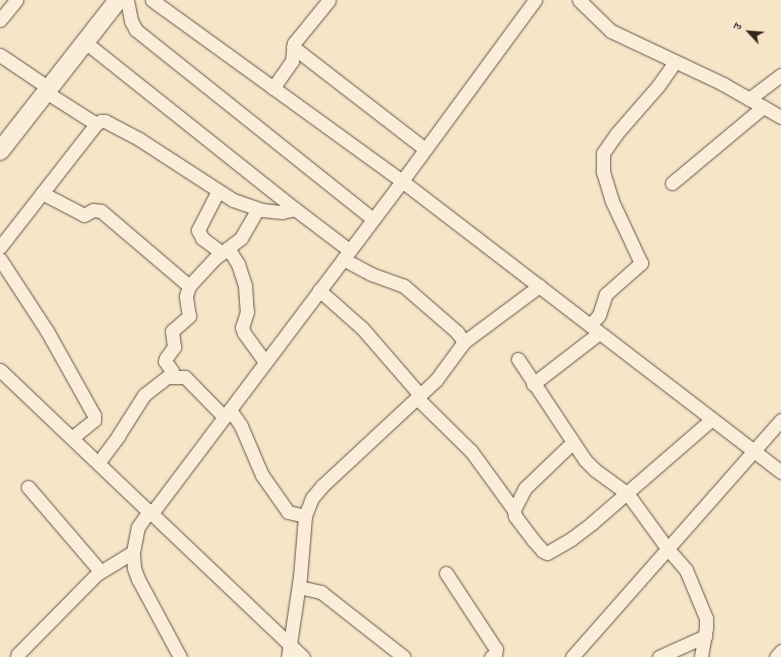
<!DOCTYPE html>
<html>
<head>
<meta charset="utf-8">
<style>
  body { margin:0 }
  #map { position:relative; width:781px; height:657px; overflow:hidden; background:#f7e5c7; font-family:"Libre Bodoni","Noto Serif Devanagari",serif }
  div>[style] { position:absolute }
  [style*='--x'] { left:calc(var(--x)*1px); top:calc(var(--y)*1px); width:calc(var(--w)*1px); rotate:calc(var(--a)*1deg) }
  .roads { filter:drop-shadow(0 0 1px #635548) drop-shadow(0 0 1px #635548) }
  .street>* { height:13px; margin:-6.5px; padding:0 6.5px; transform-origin:6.5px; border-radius:6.5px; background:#faeedb }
  .secondary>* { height:18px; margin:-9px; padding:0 9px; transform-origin:9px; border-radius:9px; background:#faeedb }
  span { translate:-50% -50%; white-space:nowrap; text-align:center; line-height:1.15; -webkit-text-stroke:3px #faeedb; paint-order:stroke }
  .north { position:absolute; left:729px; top:12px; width:40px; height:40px; -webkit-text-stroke:3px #faeedb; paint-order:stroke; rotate:296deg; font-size:11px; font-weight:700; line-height:16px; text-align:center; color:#32251e }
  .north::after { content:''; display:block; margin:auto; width:14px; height:18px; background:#32251e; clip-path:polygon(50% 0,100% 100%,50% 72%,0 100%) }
</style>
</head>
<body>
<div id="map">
  <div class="roads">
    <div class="street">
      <i style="--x:127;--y:0;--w:21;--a:79"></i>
      <i style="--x:131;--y:21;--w:10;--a:61"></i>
      <i style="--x:136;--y:30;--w:303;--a:38.6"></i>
      <i style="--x:152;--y:0;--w:309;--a:35.9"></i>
      <i style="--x:402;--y:181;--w:478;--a:37.5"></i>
      <i style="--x:579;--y:0;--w:45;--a:44.1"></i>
      <i style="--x:611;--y:31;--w:124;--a:25.3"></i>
      <i style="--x:723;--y:84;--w:67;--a:29.6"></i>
      <i style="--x:0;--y:20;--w:26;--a:-51"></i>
      <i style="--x:85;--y:42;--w:268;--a:38.5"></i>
      <i style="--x:295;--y:209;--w:68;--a:37.2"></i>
      <i style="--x:293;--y:47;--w:167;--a:37.7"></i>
      <i style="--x:0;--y:55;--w:59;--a:34"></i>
      <i style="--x:273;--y:88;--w:33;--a:-55"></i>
      <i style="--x:292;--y:61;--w:18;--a:-84"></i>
      <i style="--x:294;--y:43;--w:55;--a:-50.9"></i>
      <i style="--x:46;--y:92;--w:59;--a:32.6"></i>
      <i style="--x:749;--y:99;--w:40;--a:-37"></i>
      <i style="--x:672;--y:183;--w:119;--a:-39.9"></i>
      <i style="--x:218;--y:191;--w:44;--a:117.1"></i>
      <i style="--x:198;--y:230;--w:9;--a:63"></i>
      <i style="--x:202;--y:238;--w:25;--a:37"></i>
      <i style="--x:42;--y:193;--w:47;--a:27.6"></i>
      <i style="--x:84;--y:215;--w:10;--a:-29"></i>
      <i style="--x:93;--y:210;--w:8;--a:7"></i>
      <i style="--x:101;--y:211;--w:116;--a:40.4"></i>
      <i style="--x:0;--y:247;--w:156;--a:-52"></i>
      <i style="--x:96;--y:124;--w:6;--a:-31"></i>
      <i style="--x:101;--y:121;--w:4;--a:0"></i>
      <i style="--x:105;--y:121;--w:38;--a:28"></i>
      <i style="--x:139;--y:139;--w:112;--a:33"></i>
      <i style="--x:233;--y:200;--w:31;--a:19"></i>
      <i style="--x:262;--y:210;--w:20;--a:6"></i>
      <i style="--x:282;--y:212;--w:13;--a:-13"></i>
      <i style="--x:228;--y:248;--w:19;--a:58"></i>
      <i style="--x:238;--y:264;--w:23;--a:72"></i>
      <i style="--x:245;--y:286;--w:26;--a:86"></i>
      <i style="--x:247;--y:312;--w:16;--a:108"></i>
      <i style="--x:242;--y:327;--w:6;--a:72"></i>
      <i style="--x:244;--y:333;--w:36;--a:54"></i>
      <i style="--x:0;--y:259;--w:86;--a:56.9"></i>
      <i style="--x:47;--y:331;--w:96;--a:60.8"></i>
      <i style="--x:94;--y:415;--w:5;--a:90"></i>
      <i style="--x:94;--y:420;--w:28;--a:141"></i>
      <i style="--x:343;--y:259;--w:32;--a:28"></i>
      <i style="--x:371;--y:274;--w:35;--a:20"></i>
      <i style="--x:404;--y:286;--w:70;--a:41"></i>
      <i style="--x:457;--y:332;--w:12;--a:55"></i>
      <i style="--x:319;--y:290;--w:57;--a:41.5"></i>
      <i style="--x:362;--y:328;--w:89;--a:49.1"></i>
      <i style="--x:590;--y:325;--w:13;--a:-48"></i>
      <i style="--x:599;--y:315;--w:22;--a:-72"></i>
      <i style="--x:606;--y:294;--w:47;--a:-41.5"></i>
      <i style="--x:641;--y:263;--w:68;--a:-115.1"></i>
      <i style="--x:612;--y:201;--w:30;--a:-107"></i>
      <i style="--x:603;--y:172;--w:19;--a:-90"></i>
      <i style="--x:603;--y:153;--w:24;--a:-55"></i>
      <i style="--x:617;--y:133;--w:62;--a:-48.9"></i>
      <i style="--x:658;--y:86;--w:29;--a:-55"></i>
      <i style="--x:518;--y:359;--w:121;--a:56.4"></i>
      <i style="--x:585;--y:460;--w:14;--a:45"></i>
      <i style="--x:595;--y:470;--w:39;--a:36"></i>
      <i style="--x:627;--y:493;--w:68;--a:54"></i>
      <i style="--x:667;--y:548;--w:29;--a:49"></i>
      <i style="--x:686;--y:570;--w:52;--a:67.4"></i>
      <i style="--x:706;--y:618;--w:10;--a:90"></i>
      <i style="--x:706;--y:628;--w:29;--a:100"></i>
      <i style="--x:0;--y:370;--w:202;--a:43.6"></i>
      <i style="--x:146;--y:509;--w:4;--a:34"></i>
      <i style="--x:149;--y:511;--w:6;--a:-18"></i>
      <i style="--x:155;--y:509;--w:411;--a:-53"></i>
      <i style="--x:402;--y:181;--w:225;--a:-53.7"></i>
      <i style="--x:168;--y:377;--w:17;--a:0"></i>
      <i style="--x:185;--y:377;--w:56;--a:45.7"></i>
      <i style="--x:533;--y:384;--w:83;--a:-37.7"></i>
      <i style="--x:417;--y:398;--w:76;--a:44.5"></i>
      <i style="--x:471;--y:451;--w:73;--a:53.9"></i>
      <i style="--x:230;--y:410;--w:19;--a:55"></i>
      <i style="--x:241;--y:426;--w:53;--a:66.8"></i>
      <i style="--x:262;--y:475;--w:45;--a:54.9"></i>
      <i style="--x:288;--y:512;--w:17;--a:13"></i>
      <i style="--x:572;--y:443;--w:65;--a:136.2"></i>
      <i style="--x:525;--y:488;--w:25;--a:117"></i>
      <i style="--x:514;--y:510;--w:6;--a:81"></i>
      <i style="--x:515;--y:516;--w:30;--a:53"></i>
      <i style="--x:533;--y:540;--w:15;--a:48"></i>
      <i style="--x:543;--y:551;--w:4;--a:27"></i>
      <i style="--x:547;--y:553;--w:28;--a:-30"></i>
      <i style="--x:571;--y:539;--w:26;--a:-37"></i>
      <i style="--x:592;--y:523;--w:159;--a:-40.9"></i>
      <i style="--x:98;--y:463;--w:34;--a:-53"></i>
      <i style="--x:118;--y:436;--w:49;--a:-57.6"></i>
      <i style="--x:144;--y:395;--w:34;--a:-38"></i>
      <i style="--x:171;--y:374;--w:3;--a:-72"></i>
      <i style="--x:172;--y:371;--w:12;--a:-125"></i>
      <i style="--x:165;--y:361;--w:3;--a:-72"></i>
      <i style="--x:166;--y:358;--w:14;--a:-54"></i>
      <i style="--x:174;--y:347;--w:16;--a:-97"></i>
      <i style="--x:172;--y:331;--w:23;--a:-41"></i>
      <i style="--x:189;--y:316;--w:20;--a:-99"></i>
      <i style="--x:186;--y:296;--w:10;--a:-73"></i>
      <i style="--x:189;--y:286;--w:37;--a:-47"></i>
      <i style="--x:214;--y:259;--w:34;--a:-38"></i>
      <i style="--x:241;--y:238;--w:32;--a:-60"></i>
      <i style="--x:28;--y:487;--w:111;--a:49.4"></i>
      <i style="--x:446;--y:573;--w:91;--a:56.7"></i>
      <i style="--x:496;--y:649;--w:5;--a:101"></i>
      <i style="--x:495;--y:654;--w:5;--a:143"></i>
      <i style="--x:299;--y:587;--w:23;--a:13"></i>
      <i style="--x:321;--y:592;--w:105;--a:38.1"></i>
      <i style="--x:17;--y:657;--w:3;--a:-72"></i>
      <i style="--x:18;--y:654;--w:112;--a:-45.4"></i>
      <i style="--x:97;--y:574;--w:42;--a:-31.4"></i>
      <i style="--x:180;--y:657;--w:89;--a:-118.3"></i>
      <i style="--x:138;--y:579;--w:12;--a:-110"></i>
      <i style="--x:134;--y:568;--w:16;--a:-94"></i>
      <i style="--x:133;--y:552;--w:25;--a:-79"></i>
      <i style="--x:138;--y:527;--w:19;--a:-55"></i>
      <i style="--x:149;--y:511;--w:212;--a:43.5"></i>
      <i style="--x:288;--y:657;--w:81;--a:-81.5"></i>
      <i style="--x:300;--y:577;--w:61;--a:-85.3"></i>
      <i style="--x:305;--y:516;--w:19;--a:-69"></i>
      <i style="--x:312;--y:498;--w:16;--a:-50"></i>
      <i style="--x:322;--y:486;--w:156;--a:-42.9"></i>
      <i style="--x:436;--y:380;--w:47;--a:-53.6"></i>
      <i style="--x:464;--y:342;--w:94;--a:-36.7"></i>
      <i style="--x:572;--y:657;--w:316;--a:-48.6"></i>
      <i style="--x:659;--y:657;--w:51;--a:-24.5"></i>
      <i style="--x:776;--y:657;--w:8;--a:-50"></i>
    </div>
    <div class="secondary">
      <i style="--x:0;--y:151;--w:192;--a:-52"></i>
    </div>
  </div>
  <div class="north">उ</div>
</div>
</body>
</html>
